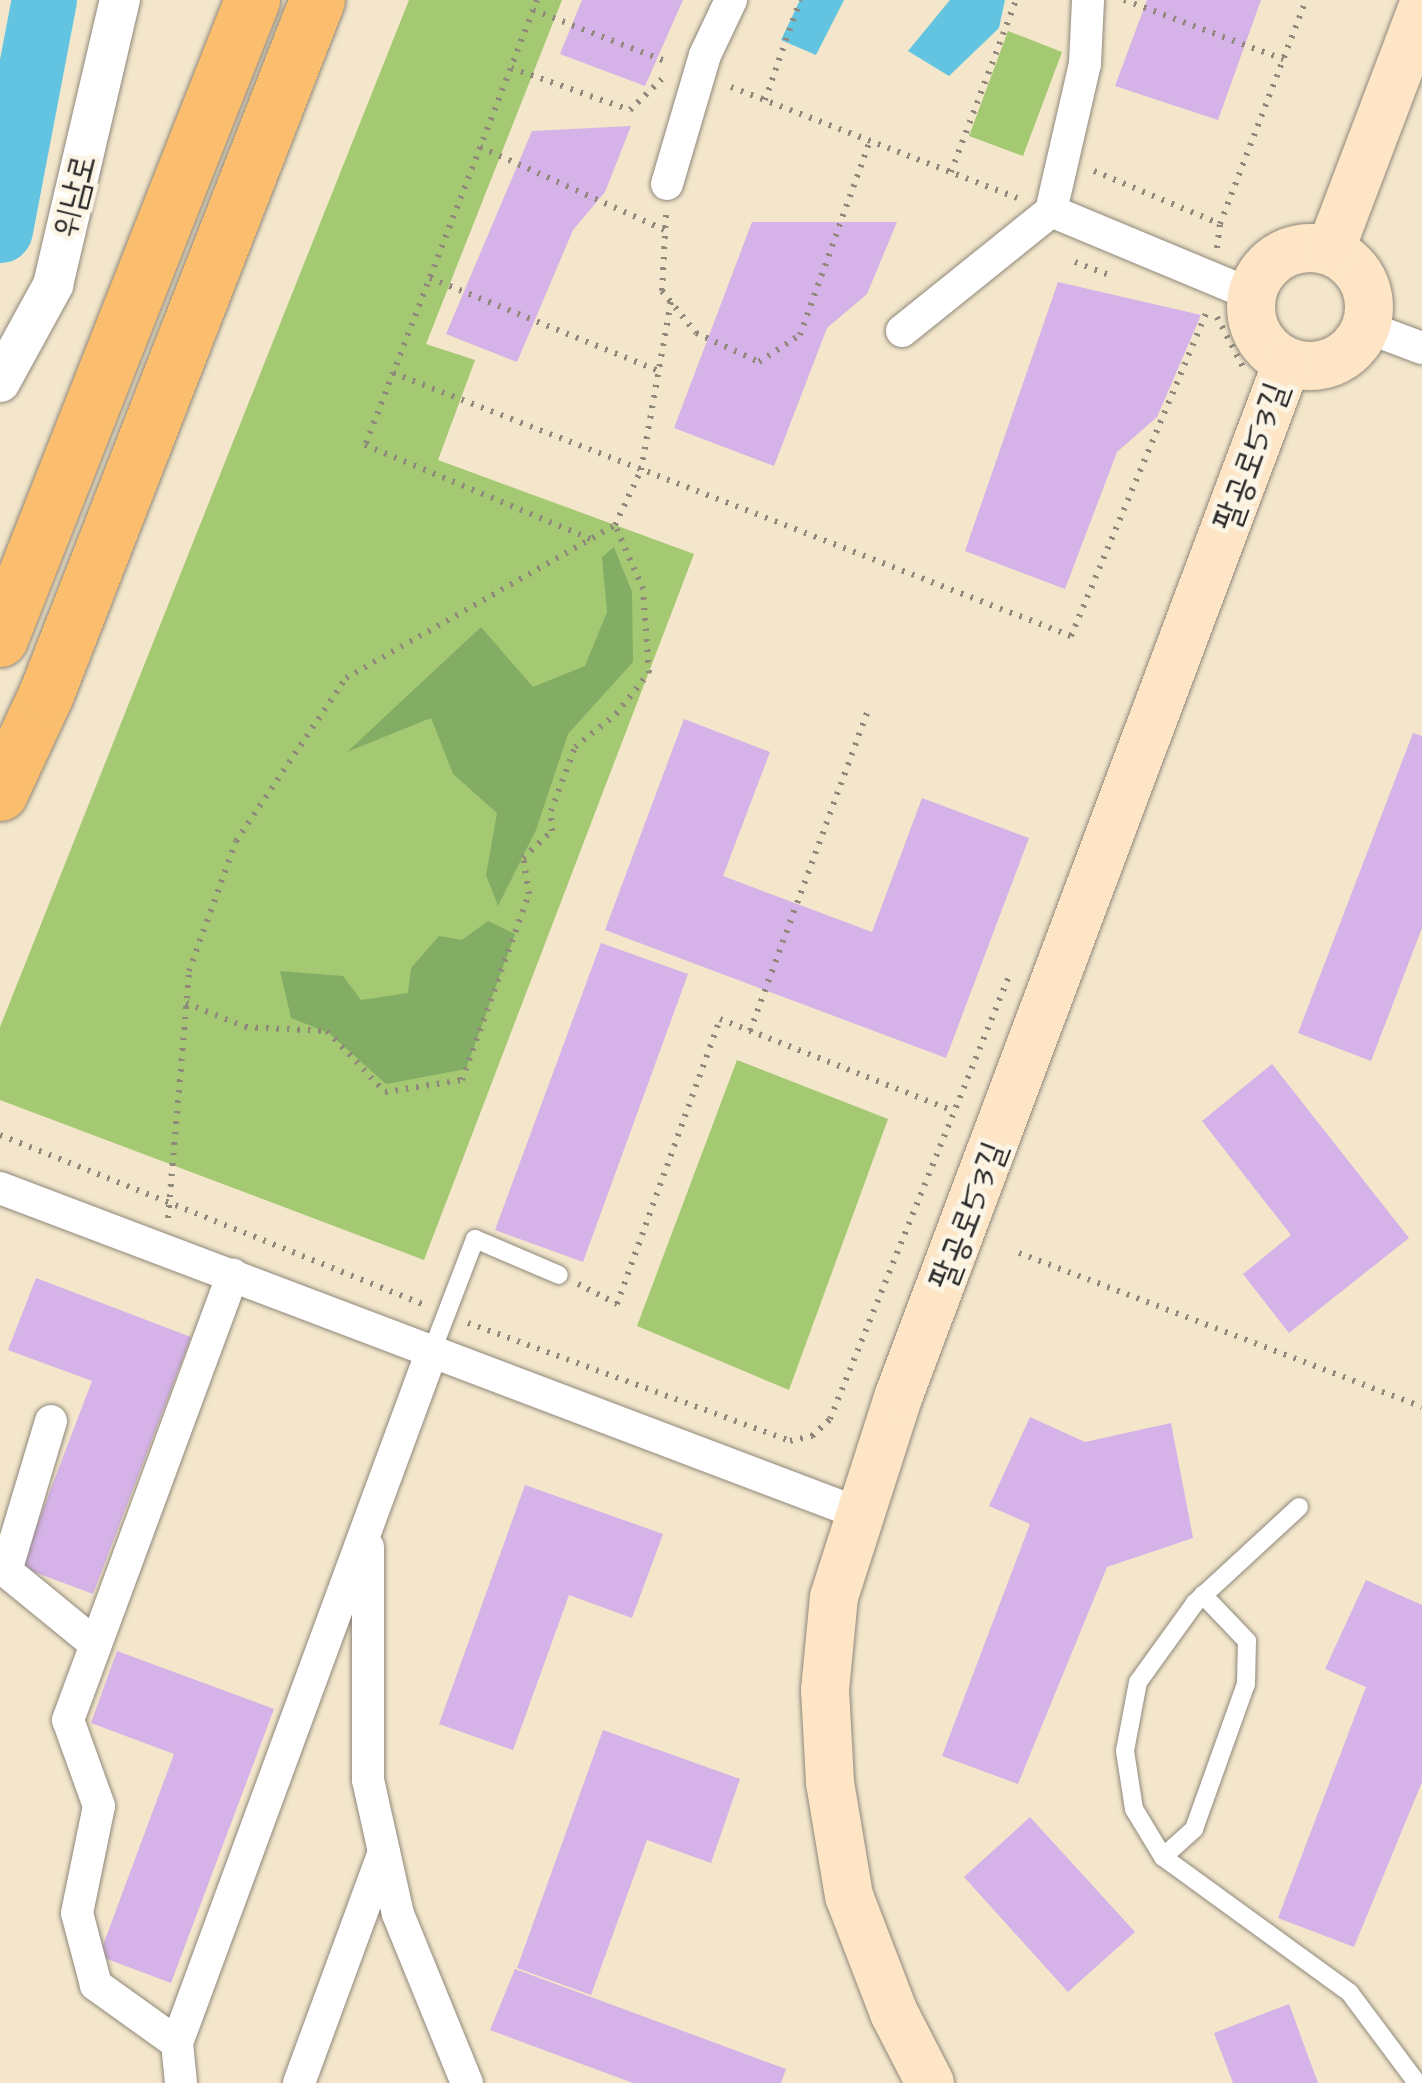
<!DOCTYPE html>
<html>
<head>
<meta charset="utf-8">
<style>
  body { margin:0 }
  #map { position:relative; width:1422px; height:2083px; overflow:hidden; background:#f3e6cb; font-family:"Architects Daughter","Poor Story",sans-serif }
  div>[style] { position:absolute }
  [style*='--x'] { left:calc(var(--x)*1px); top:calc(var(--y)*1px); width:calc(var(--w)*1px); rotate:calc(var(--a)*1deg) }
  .green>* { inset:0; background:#a4c972 }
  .forest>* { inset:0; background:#83ad64 }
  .water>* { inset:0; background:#62c4e0 }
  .river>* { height:65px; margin:-32.5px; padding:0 32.5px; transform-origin:32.5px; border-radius:32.5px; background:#62c4e0 }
  .building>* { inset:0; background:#d5b2e8 }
  .path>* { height:6px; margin-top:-3px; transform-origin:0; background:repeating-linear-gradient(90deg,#8f887b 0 2.5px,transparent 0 10.5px) }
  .roads { filter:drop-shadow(0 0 2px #8f887b) drop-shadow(0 0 2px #8f887b) }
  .service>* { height:18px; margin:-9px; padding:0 9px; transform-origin:9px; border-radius:9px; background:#fff }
  .minor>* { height:32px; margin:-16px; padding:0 16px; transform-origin:16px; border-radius:16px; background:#fff }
  .tertiary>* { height:40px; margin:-20px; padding:0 20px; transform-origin:20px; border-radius:20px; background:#fff }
  .secondary>* { height:48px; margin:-24px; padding:0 24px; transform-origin:24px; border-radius:24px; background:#fde5c5 }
  .secondary>.ring { margin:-24px; padding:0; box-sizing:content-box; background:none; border:48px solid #fde5c5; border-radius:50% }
  .trunk>* { height:55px; margin:-27.5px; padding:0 27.5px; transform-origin:27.5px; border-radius:27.5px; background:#fabe6e }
  span { translate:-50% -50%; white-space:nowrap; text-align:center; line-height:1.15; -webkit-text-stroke:9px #fcf5e5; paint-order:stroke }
  .street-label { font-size:35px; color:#2b2b2b }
</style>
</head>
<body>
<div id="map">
  <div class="green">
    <i style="clip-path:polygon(409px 0,562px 0,426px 344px,475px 360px,438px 460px,694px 554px,424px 1260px,0 1100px,0 1027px)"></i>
    <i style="clip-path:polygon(1008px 31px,1062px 52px,1023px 156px,969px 136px)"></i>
    <i style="clip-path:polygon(737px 1060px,888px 1119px,789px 1390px,637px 1326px)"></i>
  </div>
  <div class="forest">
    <i style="clip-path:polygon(614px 547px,632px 592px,633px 662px,568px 734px,536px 830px,498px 906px,486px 875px,497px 813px,453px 774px,431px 718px,347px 752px,481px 627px,533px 687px,585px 666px,607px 612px,602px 557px)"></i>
    <i style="clip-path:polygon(488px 921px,515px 934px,466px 1069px,386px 1084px,329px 1033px,291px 1018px,280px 971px,343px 976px,361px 1000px,408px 993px,411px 968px,439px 936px,462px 940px)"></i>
  </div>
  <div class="water">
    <i style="clip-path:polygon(800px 0,844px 0,816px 55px,781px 40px)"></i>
    <i style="clip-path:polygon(950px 0,1005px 0,999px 28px,949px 76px,908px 51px)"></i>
  </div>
  <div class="river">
    <i style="--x:0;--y:230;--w:234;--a:-79.2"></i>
  </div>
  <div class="building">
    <i style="clip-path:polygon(582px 0,683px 0,645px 86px,560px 54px)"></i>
    <i style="clip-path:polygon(1147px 0,1261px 0,1218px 120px,1115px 86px)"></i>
    <i style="clip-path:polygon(631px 126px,605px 192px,573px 230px,517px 362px,446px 334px,532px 131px)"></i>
    <i style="clip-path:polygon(752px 222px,897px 222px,867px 294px,827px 328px,774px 466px,674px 428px)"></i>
    <i style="clip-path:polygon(1058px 282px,1201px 315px,1157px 417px,1117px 452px,1065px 589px,965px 551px)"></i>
    <i style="clip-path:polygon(684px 719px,770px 752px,723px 876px,872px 932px,922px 798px,1029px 838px,946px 1058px,605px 930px)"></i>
    <i style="clip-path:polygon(1413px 733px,1422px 736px,1422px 928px,1371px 1061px,1298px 1033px)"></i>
    <i style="clip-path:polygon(601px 943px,688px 974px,583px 1262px,495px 1230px)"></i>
    <i style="clip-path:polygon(1272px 1064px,1409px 1238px,1289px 1333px,1243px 1274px,1291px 1235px,1202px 1121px)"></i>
    <i style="clip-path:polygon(36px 1278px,191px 1337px,93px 1594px,21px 1567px,92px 1381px,8px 1350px)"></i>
    <i style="clip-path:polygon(1030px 1417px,1085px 1442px,1171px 1423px,1193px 1538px,1107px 1567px,1018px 1784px,942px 1756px,1030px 1524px,989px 1506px)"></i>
    <i style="clip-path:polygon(525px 1485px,663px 1534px,632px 1618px,569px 1595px,513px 1750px,439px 1724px)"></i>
    <i style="clip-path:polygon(1366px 1580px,1422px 1605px,1422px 1782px,1354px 1947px,1278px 1918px,1366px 1687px,1325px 1669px)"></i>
    <i style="clip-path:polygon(117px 1651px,274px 1709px,171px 1983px,99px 1956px,174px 1754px,91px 1723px)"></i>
    <i style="clip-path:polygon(603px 1730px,740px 1779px,711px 1863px,647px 1840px,591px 1995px,517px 1968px)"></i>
    <i style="clip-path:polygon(1030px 1817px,1135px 1932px,1068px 1992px,964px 1877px)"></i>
    <i style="clip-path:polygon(515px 1969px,786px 2069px,781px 2083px,633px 2083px,490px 2030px)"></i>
    <i style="clip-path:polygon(1289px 2004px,1318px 2083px,1233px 2083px,1214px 2033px)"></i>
  </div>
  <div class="path">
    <i style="--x:537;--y:0;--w:477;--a:111.1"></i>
    <i style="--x:365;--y:445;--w:245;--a:22.6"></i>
    <i style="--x:1124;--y:0;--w:170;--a:20.4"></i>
    <i style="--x:533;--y:10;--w:145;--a:21.1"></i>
    <i style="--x:511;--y:68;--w:126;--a:19.4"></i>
    <i style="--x:630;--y:110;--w:45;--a:-44.1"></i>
    <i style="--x:731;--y:87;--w:307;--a:21.2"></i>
    <i style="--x:765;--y:100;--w:106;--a:-70.7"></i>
    <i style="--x:480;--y:147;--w:203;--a:24.2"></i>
    <i style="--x:1094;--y:171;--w:137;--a:22.8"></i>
    <i style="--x:951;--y:172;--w:184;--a:-69.3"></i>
    <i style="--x:666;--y:215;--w:76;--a:93"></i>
    <i style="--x:662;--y:291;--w:54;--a:51"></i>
    <i style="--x:696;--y:333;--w:69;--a:24.7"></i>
    <i style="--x:759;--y:362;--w:49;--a:-33.4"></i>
    <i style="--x:800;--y:335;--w:206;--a:-70.2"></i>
    <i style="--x:1217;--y:248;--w:24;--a:-83"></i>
    <i style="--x:1220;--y:224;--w:240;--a:-69"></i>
    <i style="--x:1075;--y:262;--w:39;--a:21"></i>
    <i style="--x:430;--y:278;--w:247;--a:22.1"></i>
    <i style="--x:1217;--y:317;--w:56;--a:62.5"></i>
    <i style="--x:393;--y:373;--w:727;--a:21.2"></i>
    <i style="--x:1071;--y:636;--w:355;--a:-67.3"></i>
    <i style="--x:186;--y:1003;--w:64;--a:22.1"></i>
    <i style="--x:245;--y:1027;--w:82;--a:2.8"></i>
    <i style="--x:327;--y:1031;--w:84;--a:46.4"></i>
    <i style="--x:385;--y:1092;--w:78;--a:-8.9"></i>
    <i style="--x:462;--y:1080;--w:198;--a:-70.2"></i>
    <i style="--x:529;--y:894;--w:36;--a:-99"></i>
    <i style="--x:523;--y:858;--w:40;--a:-43"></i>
    <i style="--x:552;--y:831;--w:20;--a:-93"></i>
    <i style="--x:551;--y:811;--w:68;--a:-69.4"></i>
    <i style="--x:575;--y:747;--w:53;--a:-38.8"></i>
    <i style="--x:616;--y:714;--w:53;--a:-51.2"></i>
    <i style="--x:649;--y:673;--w:84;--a:-94.1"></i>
    <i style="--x:643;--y:589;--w:70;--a:-113.6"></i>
    <i style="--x:750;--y:1031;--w:342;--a:-69.8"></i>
    <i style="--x:0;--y:1135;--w:457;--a:21.8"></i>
    <i style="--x:168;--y:1218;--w:248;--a:-85.1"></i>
    <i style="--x:189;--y:971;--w:138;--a:-70.1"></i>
    <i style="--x:236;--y:841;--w:197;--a:-56"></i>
    <i style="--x:346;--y:678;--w:309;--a:-29.6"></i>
    <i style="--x:615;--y:525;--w:61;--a:-64.7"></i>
    <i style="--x:641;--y:470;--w:171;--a:-79.9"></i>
    <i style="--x:1019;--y:1253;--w:431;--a:20.9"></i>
    <i style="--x:578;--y:1284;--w:44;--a:27.1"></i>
    <i style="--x:617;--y:1304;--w:303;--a:-70.1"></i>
    <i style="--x:720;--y:1019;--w:251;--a:21.5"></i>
    <i style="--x:468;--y:1323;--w:343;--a:20.1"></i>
    <i style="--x:790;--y:1441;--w:23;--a:-13"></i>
    <i style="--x:812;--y:1436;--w:25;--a:-43"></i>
    <i style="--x:830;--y:1419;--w:478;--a:-68"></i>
  </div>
  <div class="roads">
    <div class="service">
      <i style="--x:432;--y:1351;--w:120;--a:-69"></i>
      <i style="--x:475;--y:1239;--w:91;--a:23.2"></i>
      <i style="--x:1299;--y:1507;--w:142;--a:137.3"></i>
      <i style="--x:1195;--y:1603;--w:97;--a:125.8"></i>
      <i style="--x:1138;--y:1682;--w:70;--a:100.7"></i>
      <i style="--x:1125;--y:1751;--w:59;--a:81.2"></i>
      <i style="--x:1134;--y:1809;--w:56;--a:58.9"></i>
      <i style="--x:1163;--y:1857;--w:231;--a:36"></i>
      <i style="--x:1350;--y:1993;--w:112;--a:53.3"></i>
      <i style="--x:1163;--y:1857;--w:42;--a:-42.1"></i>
      <i style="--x:1194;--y:1829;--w:154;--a:-70.3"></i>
      <i style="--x:1246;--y:1684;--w:43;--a:-88.7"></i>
      <i style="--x:1247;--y:1641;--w:64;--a:-133.7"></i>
    </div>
    <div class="minor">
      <i style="--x:667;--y:184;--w:134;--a:-73.6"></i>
      <i style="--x:705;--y:55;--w:61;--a:-64.7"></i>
      <i style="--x:1051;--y:211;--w:151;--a:-77"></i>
      <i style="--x:1085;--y:64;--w:64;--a:-87.3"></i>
      <i style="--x:1366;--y:327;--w:60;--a:20.6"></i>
      <i style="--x:902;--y:331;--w:191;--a:-38.8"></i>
      <i style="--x:1051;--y:211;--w:219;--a:22.6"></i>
      <i style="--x:0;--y:1188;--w:921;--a:20.74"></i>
      <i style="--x:51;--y:1421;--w:157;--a:106.7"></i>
      <i style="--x:6;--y:1571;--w:114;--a:39.3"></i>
      <i style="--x:368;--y:1547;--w:233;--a:90"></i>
      <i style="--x:368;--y:1780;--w:137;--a:77.4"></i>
      <i style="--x:398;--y:1914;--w:183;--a:67.8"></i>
      <i style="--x:177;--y:2043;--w:737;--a:-69.77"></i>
      <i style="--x:181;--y:2083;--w:40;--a:-95.7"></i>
      <i style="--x:177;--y:2043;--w:100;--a:-144.4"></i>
      <i style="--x:96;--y:1985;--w:74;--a:-104.8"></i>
      <i style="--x:77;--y:1913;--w:109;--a:-78.4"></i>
      <i style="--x:99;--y:1806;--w:91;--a:-109.8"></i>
      <i style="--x:68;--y:1720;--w:475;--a:-69.7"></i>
      <i style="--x:299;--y:2083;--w:246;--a:-69.8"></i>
    </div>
    <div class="tertiary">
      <i style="--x:0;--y:382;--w:111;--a:-61.3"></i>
      <i style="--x:53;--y:285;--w:293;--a:-76.8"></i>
    </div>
    <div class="secondary">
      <i class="ring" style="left:1251px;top:248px;width:70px;height:70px"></i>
      <i style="--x:1330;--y:251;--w:259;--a:-69.2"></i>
      <i style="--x:930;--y:2083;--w:79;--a:-117.2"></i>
      <i style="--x:894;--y:2013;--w:125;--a:-111"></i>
      <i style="--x:849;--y:1896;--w:116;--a:-99.5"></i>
      <i style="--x:830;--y:1782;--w:92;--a:-93.1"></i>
      <i style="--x:825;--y:1690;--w:93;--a:-84.5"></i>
      <i style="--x:834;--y:1597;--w:212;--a:-72.2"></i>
      <i style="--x:899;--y:1395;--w:1103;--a:-69.4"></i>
    </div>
    <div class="trunk">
      <i style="--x:0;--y:639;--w:687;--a:-68.48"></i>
      <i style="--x:0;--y:793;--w:109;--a:-65.1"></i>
      <i style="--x:46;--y:694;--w:745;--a:-68.67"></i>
    </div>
  </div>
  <div class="street-label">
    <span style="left:75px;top:196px;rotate:-76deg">위남로</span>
    <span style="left:1252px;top:457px;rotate:-70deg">팔공로53길</span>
    <span style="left:969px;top:1216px;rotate:-69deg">팔공로53길</span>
  </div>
</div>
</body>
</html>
